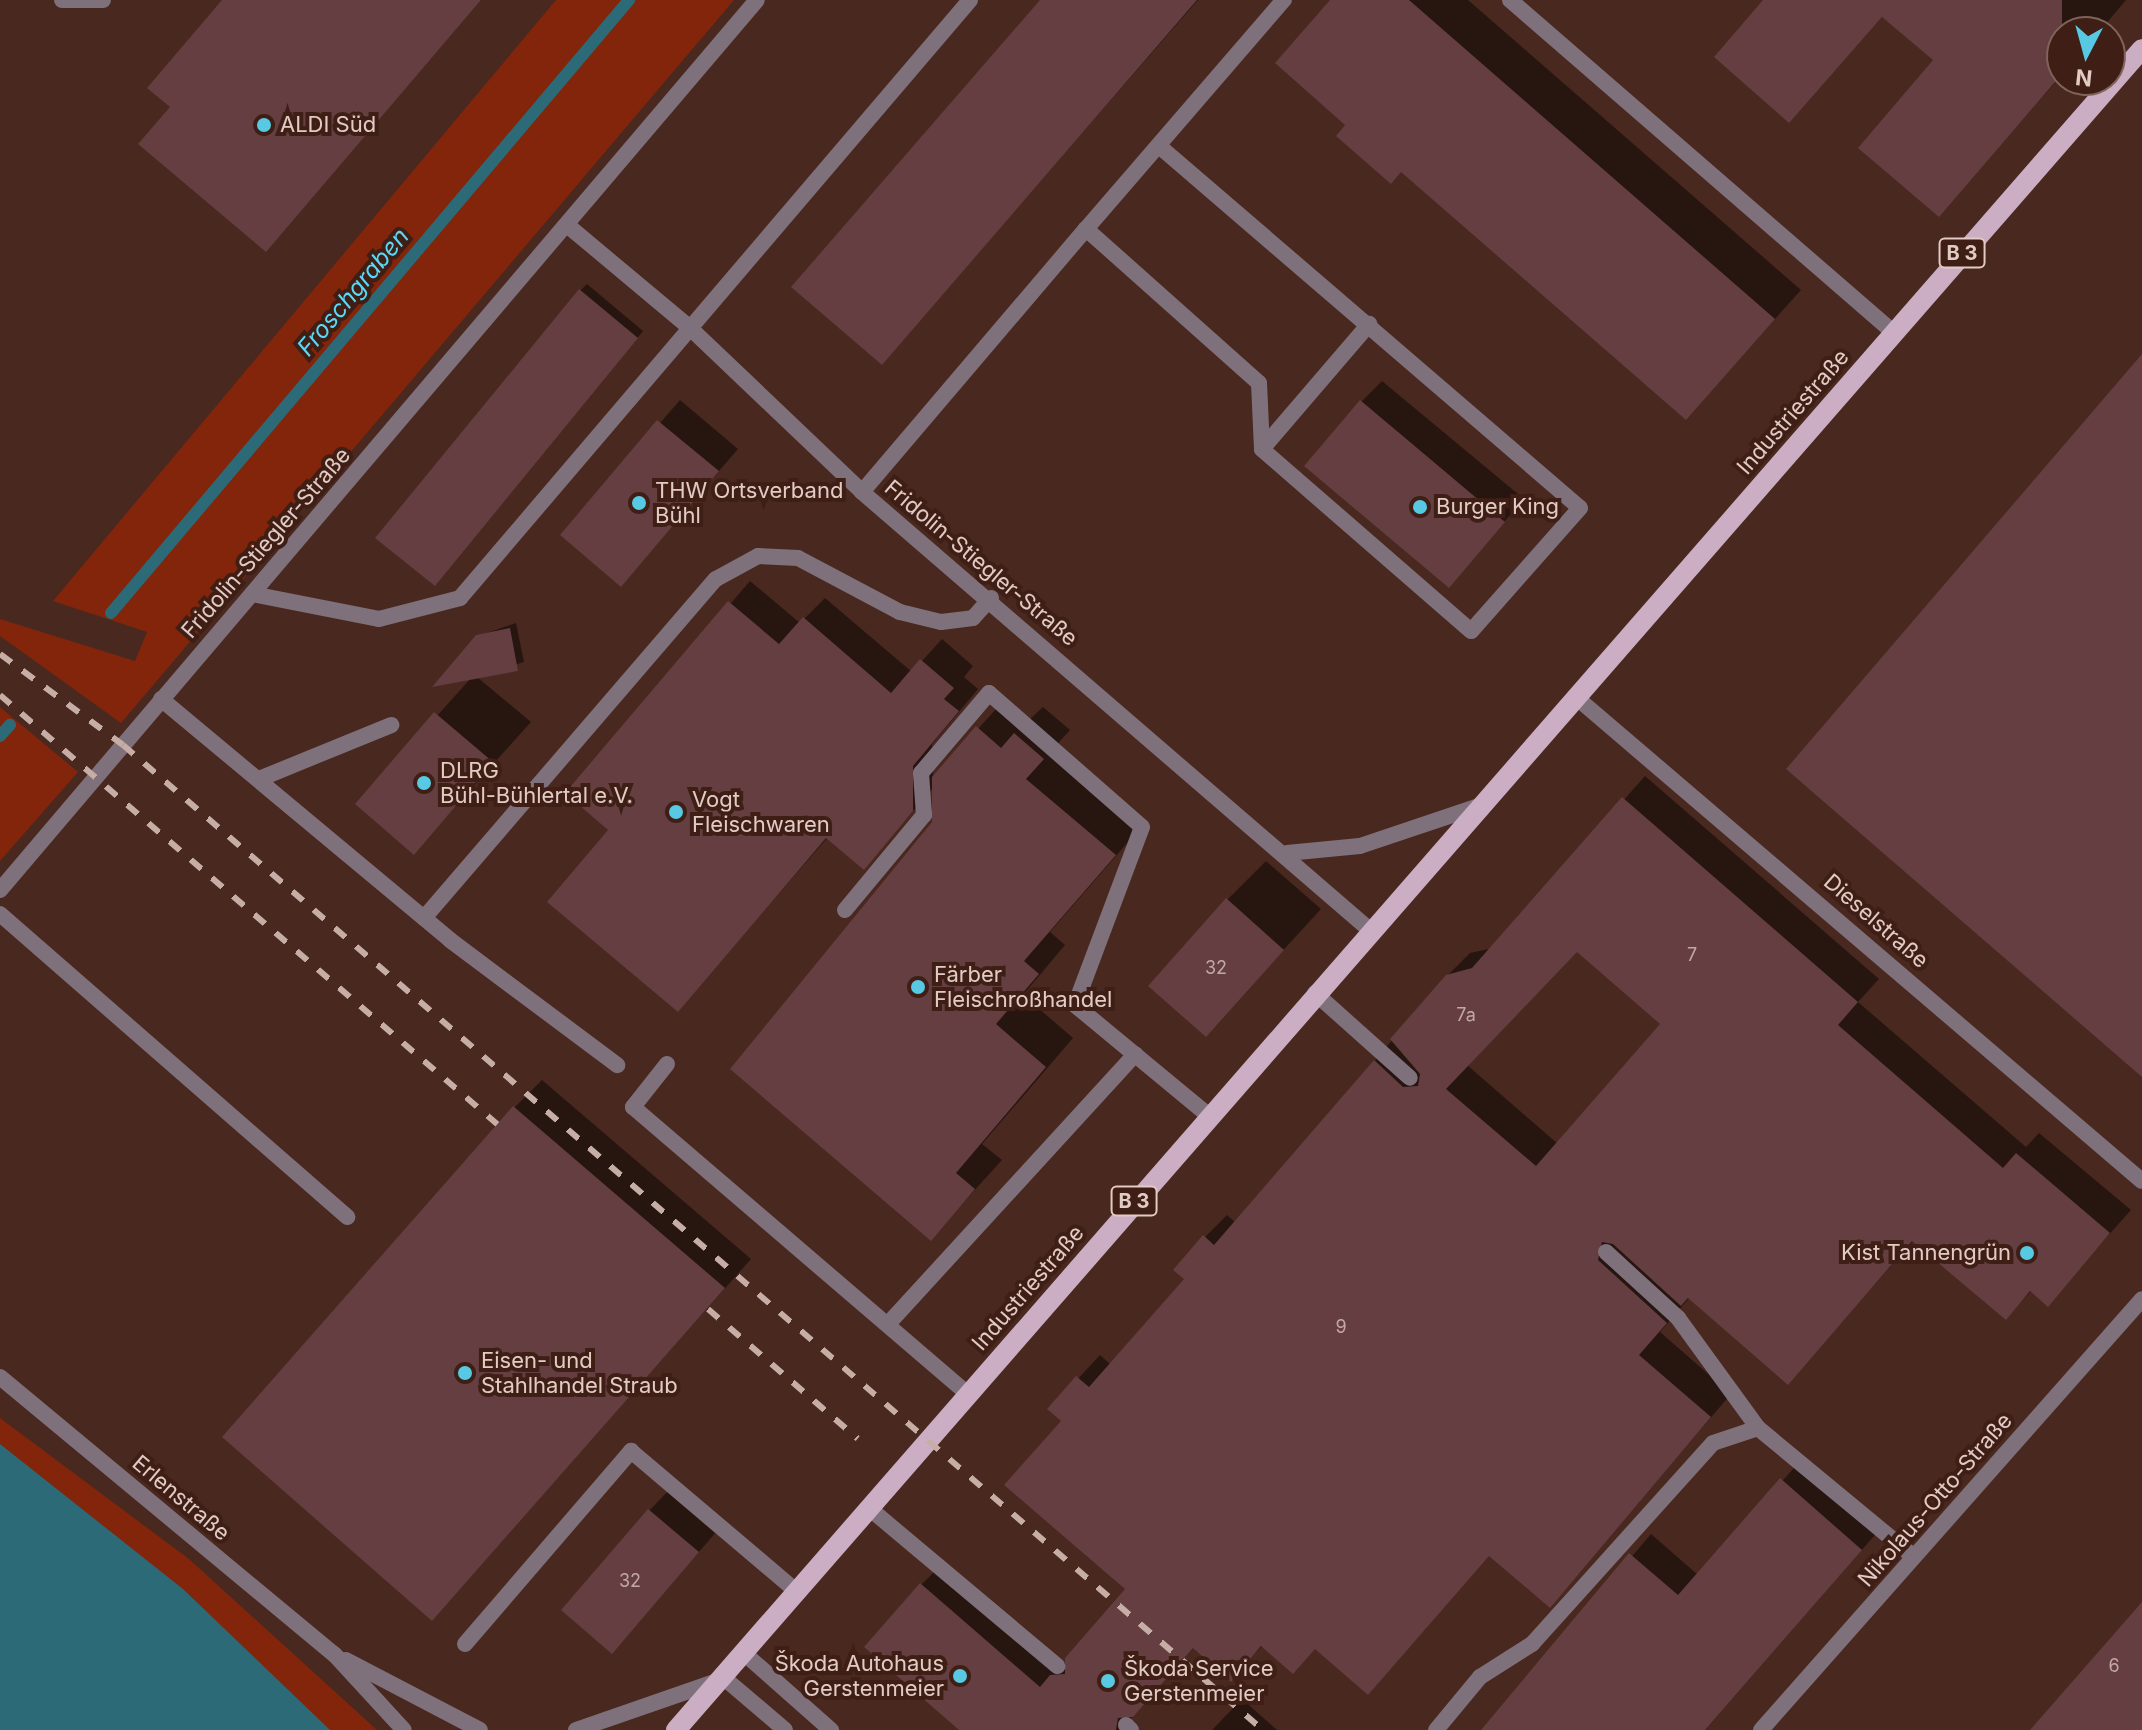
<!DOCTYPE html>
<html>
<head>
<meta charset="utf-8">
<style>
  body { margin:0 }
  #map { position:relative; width:2142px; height:1730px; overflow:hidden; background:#49281f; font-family:Inter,sans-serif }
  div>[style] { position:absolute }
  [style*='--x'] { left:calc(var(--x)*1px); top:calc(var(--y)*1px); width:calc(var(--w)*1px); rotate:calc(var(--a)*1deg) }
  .green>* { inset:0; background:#82250b }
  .water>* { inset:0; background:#2d6a78 }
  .shadow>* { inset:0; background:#0007 }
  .stream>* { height:12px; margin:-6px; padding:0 6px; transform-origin:6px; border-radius:6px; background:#2d6a78 }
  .building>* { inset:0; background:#643e40 }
  .lane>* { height:16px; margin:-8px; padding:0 8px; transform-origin:8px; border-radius:8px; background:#7f717b }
  .street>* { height:16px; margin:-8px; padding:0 8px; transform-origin:8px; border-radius:8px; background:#7f717b }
  .primary>* { height:20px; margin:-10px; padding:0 10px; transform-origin:10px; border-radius:10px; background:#ccaec4 }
  .rail>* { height:6px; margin-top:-3px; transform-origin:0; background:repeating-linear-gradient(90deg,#c6ada6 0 14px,transparent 0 28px) }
  .dots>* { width:22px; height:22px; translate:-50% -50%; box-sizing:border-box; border:4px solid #3e1e15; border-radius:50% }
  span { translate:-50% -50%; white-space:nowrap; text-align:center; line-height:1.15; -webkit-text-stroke:8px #3e1e15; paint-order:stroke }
  .number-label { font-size:18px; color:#c2a8a4 }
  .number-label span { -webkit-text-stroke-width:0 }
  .shield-label span { padding:2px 6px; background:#3e1e15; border:2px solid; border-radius:6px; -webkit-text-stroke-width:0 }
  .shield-label { font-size:20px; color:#e2cbc5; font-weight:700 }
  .poi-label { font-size:22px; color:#e2cbc5 }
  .left { translate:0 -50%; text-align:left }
  .right { translate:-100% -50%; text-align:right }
  .street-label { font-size:22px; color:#e2cbc5 }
  .water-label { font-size:24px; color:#5ad8f5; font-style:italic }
  .north { position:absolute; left:2046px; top:16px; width:80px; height:80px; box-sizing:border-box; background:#3e1e15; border:2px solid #80635b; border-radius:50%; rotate:186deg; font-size:22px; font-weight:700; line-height:32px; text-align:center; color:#e2cbc5 }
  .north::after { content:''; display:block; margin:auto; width:28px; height:36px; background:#58c9e3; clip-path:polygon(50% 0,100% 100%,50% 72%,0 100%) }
</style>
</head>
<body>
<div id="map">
  <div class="green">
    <i style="clip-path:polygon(556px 0,734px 0,121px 723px,0 636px,0 619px,135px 661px,147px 632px,53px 601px)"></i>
    <i style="clip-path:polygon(0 707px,78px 772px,0 861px)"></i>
    <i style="clip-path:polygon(0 1418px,189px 1559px,377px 1730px,0 1730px)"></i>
  </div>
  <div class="water">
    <i style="clip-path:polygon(0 1444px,183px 1589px,330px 1730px,0 1730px)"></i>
  </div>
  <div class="shadow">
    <i style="clip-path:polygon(224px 0,481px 0,266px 250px,172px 107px)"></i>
    <i style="clip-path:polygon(1042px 0,1198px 0,882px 363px)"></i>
    <i style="clip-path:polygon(1333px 0,1468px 0,1801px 290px,1686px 418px,1348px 125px)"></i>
    <i style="clip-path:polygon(1766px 0,2126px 0,2099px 32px,2062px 32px,2062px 75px,1939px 214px,1936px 60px,1883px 16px,1789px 120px)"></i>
    <i style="clip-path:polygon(587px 284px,643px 331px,441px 577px,580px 291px)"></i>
    <i style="clip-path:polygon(1382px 381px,1524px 499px,1449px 585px,1361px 402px)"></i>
    <i style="clip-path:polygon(680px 400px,738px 449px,621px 584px,563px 535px)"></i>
    <i style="clip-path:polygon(750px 581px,800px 623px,825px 598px,912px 672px,942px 639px,973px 666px,964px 677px,978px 689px,932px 744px,933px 779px,1005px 699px,1029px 720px,1043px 707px,1070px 730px,1052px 750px,1142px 826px,1050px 932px,1065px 945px,1023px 995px,1073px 1038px,982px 1144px,1002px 1160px,931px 1238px,934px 787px,864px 867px,828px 837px,678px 1009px,611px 830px,568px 793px)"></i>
    <i style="clip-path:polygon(516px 623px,524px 662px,477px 677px,531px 722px,414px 852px,358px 804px,471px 678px,478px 636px)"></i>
    <i style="clip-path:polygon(evenodd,1645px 776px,1879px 979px,1858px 1002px,2026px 1147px,2039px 1133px,2131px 1210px,2047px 1304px,2032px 1290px,2005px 1318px,1914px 1240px,1788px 1382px,1690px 1297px,1660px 1332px,1731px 1394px,1550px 1605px,1490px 1554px,1317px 1647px,1263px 1645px,1231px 1679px,1194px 1647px,1128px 1722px,1137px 1730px,962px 1730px,921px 1585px,943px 1563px,1062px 1665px,1067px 1661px,1128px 1589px,1064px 1421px,1050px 1409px,1100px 1355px,1111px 1365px,1186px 1278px,1205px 1237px,1227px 1215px,1236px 1223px,1447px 976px,1470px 953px,1493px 948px,1645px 776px,1582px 944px,1663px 1024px,1558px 1144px,1467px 1065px,1582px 944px)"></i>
    <i style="clip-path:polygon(1266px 861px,1321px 909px,1206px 1034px,1227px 900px)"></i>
    <i style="clip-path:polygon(542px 1080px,751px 1259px,432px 1618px,514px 1108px)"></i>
    <i style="clip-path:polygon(1802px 1459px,1881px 1528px,1705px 1730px,1484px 1730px,1651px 1534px,1698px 1575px)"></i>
    <i style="clip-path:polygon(670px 1489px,718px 1530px,612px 1651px,649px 1511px)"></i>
    <i style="clip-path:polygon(1242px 1699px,1277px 1730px,1212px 1730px)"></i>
  </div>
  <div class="stream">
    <i style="--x:111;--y:613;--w:803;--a:-49.8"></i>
    <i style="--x:0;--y:736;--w:15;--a:-48"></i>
  </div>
  <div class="building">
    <i style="clip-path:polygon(222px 0,481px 0,266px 252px,138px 144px,170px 107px,147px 88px)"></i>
    <i style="clip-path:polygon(1040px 0,1197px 0,882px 365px,791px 287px)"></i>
    <i style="clip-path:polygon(1330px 0,1409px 0,1775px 319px,1686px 420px,1401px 172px,1391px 184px,1336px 136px,1345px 125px,1275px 63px)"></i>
    <i style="clip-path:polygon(1763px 0,2062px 0,2062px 74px,1939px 217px,1858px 148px,1933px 60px,1882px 17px,1789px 123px,1714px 57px)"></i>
    <i style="clip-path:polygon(579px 289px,638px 338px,435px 586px,375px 538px)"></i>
    <i style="clip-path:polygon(2142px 354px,2142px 1077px,1786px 769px)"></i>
    <i style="clip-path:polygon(1360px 400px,1505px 522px,1449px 588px,1304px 466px)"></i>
    <i style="clip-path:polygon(657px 420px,719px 471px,621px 587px,560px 535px)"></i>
    <i style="clip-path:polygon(728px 601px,779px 644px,803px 617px,891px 693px,920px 659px,954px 688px,944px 699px,959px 711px,913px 766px,913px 811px,864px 870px,826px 838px,678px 1012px,547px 902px,608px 830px,565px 793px)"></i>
    <i style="clip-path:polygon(510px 628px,518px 671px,432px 687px,476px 635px)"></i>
    <i style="clip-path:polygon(434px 712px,493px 762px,414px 855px,355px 804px)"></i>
    <i style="clip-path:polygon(976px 726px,1001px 748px,1014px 733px,1044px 759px,1026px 779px,1116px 855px,1024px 961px,1039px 974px,996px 1024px,1046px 1067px,956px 1173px,975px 1189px,931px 1241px,730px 1069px,932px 822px,932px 777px)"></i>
    <i style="clip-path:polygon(evenodd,1622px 797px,1858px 1002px,1838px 1025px,2003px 1168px,2016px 1153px,2110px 1233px,2048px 1307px,2030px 1291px,2006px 1320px,1912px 1241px,1788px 1385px,1688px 1298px,1681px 1306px,1613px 1244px,1602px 1242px,1598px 1260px,1667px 1323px,1639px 1355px,1711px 1417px,1550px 1608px,1489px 1556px,1368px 1695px,1315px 1649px,1293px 1674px,1261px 1646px,1231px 1682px,1193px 1648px,1133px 1717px,1118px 1718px,1116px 1730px,959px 1730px,864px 1647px,920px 1583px,1040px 1687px,1050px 1675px,1065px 1674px,1065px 1658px,1125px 1589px,1004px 1485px,1061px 1421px,1047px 1409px,1076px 1376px,1089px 1387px,1184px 1279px,1173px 1270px,1203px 1235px,1214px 1245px,1374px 1060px,1403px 1087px,1418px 1086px,1420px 1074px,1390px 1039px,1446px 975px,1472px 968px,1622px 797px,1577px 952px,1660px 1024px,1536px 1166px,1446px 1089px,1577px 952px)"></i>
    <i style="clip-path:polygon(1226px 898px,1284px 950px,1206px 1037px,1148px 986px)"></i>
    <i style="clip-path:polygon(513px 1106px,725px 1288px,432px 1621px,222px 1437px)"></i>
    <i style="clip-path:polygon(1780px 1478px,1862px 1550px,1705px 1730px,1481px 1730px,1629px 1553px,1678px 1595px)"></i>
    <i style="clip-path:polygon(648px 1509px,699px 1552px,612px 1654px,561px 1610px)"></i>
    <i style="clip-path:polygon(2142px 1602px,2142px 1730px,2030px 1730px)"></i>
  </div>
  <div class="lane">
    <i style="--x:1510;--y:0;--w:507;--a:40.92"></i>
    <i style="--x:1159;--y:146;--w:555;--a:40.69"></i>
    <i style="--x:1580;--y:508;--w:164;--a:131.5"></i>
    <i style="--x:1471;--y:631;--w:277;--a:-139"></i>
    <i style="--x:1262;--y:449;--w:66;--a:-92.6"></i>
    <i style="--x:1259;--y:383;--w:232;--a:-138.3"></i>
    <i style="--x:1086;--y:229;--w:303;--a:-49.2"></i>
    <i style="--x:1262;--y:449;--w:165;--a:-49.4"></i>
    <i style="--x:862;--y:492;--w:345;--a:-49.6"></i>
    <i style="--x:252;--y:594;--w:129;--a:11.1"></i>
    <i style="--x:379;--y:619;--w:84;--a:-14.5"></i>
    <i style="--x:460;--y:598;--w:786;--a:-49.54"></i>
    <i style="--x:161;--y:699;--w:376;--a:39.8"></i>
    <i style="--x:450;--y:940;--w:209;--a:36.8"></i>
    <i style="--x:259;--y:779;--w:143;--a:-22.2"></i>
    <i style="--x:845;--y:910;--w:124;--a:-50.3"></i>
    <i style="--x:924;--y:815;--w:42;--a:-94.1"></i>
    <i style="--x:921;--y:773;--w:105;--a:-49.6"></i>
    <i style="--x:989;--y:693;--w:203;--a:41.2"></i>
    <i style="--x:1142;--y:827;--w:190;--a:110.6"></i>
    <i style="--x:1075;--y:1005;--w:173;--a:39.6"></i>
    <i style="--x:0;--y:914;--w:461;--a:41.1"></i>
    <i style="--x:424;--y:918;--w:447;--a:-49.3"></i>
    <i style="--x:716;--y:579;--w:48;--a:-28.7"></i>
    <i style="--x:758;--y:556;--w:40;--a:2.9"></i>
    <i style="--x:798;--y:558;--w:115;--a:27.9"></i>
    <i style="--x:900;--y:612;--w:42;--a:13.7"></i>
    <i style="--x:941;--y:622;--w:32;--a:-7"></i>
    <i style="--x:973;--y:618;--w:27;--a:-48"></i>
    <i style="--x:1315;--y:993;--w:127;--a:41.8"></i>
    <i style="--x:667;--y:1064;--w:55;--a:128.3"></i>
    <i style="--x:633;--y:1107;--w:441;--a:40.6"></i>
    <i style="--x:1606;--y:1252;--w:98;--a:42.5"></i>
    <i style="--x:1678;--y:1318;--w:136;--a:54"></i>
    <i style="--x:888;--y:1324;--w:366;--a:-47.5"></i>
    <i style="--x:869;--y:1508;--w:246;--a:40"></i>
    <i style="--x:465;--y:1644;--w:255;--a:-49.3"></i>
    <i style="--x:631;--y:1451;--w:218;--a:40.3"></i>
    <i style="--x:745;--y:1654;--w:115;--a:41.5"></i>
    <i style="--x:724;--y:1678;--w:80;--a:40.4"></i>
    <i style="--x:1126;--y:1725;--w:7;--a:45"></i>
    <i style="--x:1436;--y:1730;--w:69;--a:-50.3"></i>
    <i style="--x:1480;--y:1677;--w:62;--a:-32.4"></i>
    <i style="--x:1532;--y:1644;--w:270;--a:-48"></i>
    <i style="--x:1713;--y:1443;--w:47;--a:-18.4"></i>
    <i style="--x:1758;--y:1428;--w:202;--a:39.6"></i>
  </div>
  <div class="street">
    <i style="--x:62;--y:0;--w:41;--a:0"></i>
    <i style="--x:567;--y:225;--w:159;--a:39.9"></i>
    <i style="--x:689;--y:327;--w:239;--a:43.6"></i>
    <i style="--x:862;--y:492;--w:672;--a:40.78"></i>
    <i style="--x:1577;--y:698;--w:743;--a:40.53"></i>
    <i style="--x:1287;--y:853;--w:73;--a:-5.5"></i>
    <i style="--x:1360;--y:846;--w:126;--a:-18.6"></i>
    <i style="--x:0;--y:890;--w:1168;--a:-49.62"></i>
    <i style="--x:0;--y:1377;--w:434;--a:39.7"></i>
    <i style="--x:334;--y:1654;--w:103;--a:47.4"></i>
    <i style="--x:346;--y:1660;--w:151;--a:27.6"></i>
    <i style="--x:576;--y:1730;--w:147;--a:-19.1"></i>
    <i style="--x:1761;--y:1730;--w:575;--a:-48.52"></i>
  </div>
  <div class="primary">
    <i style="--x:676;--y:1730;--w:2230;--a:-48.91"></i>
  </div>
  <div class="rail">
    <i style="--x:0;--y:654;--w:153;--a:36.5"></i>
    <i style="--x:123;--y:745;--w:1507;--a:40.83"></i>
    <i style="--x:0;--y:695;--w:657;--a:40.8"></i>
    <i style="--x:708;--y:1309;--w:198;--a:40.9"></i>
  </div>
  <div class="dots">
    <i style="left:264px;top:125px;background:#58c9e3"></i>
    <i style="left:639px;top:503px;background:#58c9e3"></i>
    <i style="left:1420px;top:507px;background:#58c9e3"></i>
    <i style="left:424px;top:783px;background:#58c9e3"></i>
    <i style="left:676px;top:812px;background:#58c9e3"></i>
    <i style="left:918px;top:987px;background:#58c9e3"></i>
    <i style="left:2027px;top:1253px;background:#58c9e3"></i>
    <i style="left:465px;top:1373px;background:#58c9e3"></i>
    <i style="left:960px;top:1676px;background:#58c9e3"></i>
    <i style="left:1108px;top:1681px;background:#58c9e3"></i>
  </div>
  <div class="number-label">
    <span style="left:1692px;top:955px">7</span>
    <span style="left:1216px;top:968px">32</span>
    <span style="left:1466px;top:1015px">7a</span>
    <span style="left:1341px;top:1327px">9</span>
    <span style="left:630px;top:1581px">32</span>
    <span style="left:2114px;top:1666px">6</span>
  </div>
  <div class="shield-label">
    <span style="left:1962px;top:253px">B 3</span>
    <span style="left:1134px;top:1201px">B 3</span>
  </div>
  <div class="poi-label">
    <span class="left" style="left:280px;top:125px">ALDI Süd</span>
    <span class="left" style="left:655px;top:503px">THW Ortsverband<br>Bühl</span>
    <span class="left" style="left:1436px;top:507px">Burger King</span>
    <span class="left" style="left:440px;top:783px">DLRG<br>Bühl-Bühlertal e.V.</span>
    <span class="left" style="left:692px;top:812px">Vogt<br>Fleischwaren</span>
    <span class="left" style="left:934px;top:987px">Färber<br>Fleischroßhandel</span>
    <span class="right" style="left:2011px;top:1253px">Kist Tannengrün</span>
    <span class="left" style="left:481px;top:1373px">Eisen- und<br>Stahlhandel Straub</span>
    <span class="right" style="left:944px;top:1676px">Škoda Autohaus<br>Gerstenmeier</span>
    <span class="left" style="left:1124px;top:1681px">Škoda Service<br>Gerstenmeier</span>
  </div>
  <div class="street-label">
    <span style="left:1793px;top:412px;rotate:-49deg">Industriestraße</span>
    <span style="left:266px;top:543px;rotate:-49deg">Fridolin-Stiegler-Straße</span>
    <span style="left:981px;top:563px;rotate:40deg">Fridolin-Stiegler-Straße</span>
    <span style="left:1876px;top:921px;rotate:41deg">Dieselstraße</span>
    <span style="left:1028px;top:1288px;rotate:-49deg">Industriestraße</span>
    <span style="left:181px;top:1498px;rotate:40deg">Erlenstraße</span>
    <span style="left:1935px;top:1500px;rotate:-49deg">Nikolaus-Otto-Straße</span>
  </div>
  <div class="water-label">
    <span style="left:353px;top:292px;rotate:-50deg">Froschgraben</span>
  </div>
  <div class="north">N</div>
</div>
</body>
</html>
